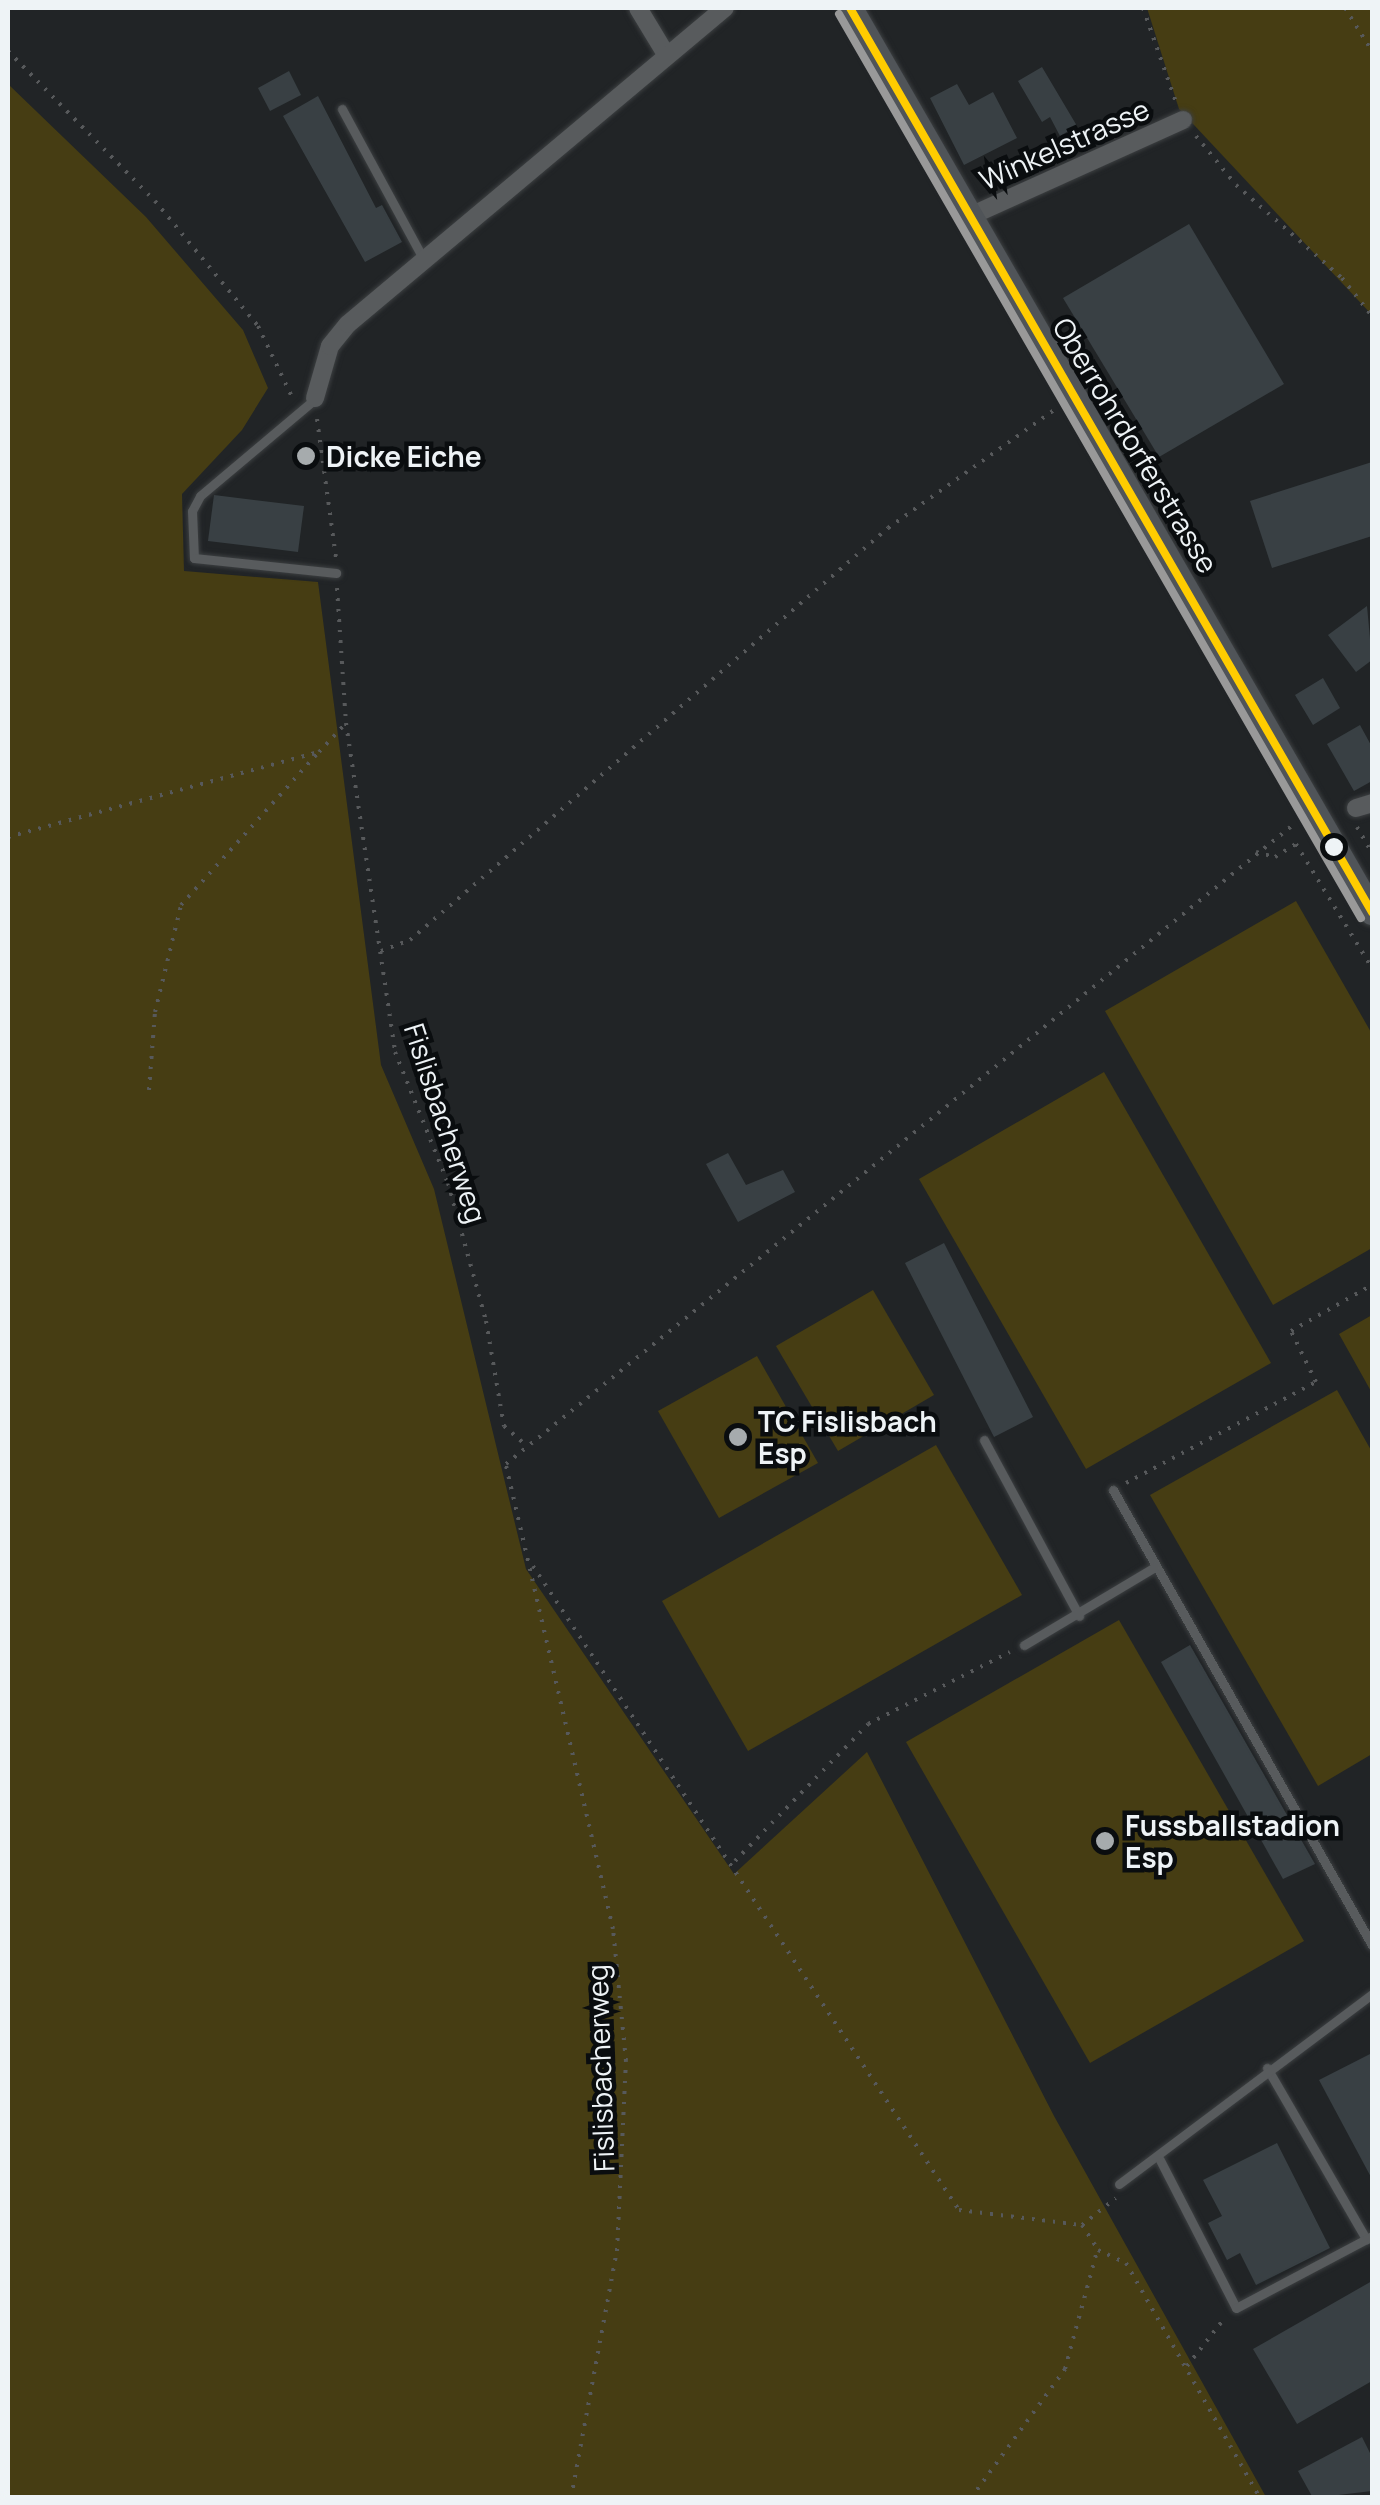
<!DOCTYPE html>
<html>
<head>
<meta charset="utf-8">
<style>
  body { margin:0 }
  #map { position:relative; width:1380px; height:2505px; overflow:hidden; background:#212426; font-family:Manrope,sans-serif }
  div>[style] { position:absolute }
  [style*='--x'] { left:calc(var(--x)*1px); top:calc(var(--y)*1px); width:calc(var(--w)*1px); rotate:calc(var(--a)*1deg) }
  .green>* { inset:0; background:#463d13 }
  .building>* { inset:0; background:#394044 }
  .path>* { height:4px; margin-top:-2px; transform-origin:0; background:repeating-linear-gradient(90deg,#57595b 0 2.5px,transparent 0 10.5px) }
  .roads { filter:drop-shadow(0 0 2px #3c3f41) drop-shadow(0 0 2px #3c3f41) }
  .service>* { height:9px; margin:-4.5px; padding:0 4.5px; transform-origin:4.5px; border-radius:4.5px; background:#585b5d }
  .minor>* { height:18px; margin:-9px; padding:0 9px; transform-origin:9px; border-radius:9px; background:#585b5d }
  .secondary>* { height:25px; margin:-12.5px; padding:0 12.5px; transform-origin:12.5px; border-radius:12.5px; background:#505458 }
  .bus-1>* { height:8px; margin:-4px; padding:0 4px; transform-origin:4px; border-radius:4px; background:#fc0 }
  .bus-2>* { height:8px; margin:-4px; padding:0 4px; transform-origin:4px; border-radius:4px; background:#999 }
  .dots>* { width:28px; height:28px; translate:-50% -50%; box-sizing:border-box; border:5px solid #0a0d0f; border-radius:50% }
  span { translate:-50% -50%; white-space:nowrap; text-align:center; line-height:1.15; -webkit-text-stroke:9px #0a0d0f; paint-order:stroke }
  .street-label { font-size:28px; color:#eef3f6 }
  .poi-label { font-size:28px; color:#eef3f6; font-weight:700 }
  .left { translate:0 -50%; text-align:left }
  .frame { position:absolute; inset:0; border:10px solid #eef3f6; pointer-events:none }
</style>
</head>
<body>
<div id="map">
  <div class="green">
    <i style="clip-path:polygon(1147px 8px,1372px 8px,1372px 315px,1179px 109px)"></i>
    <i style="clip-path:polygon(8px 84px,146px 217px,243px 330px,268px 388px,242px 430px,182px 494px,184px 571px,318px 582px,381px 1065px,434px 1189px,526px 1569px,734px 1874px,867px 1752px,1054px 2116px,1266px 2497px,8px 2497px)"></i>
    <i style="clip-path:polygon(1296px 901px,1372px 1034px,1372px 1248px,1273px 1305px,1105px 1011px)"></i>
    <i style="clip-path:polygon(1104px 1072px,1271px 1363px,1086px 1469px,919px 1179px)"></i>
    <i style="clip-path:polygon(873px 1290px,934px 1395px,838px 1451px,776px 1346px)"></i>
    <i style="clip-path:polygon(1372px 1315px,1372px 1393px,1339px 1334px)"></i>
    <i style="clip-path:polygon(757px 1356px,818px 1463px,719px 1518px,658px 1411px)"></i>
    <i style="clip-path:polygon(1337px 1390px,1372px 1452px,1372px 1754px,1318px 1786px,1150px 1495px)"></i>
    <i style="clip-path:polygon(936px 1445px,1022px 1595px,748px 1751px,662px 1601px)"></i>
    <i style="clip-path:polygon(1119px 1620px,1304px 1941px,1090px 2063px,906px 1742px)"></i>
  </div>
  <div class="building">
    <i style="clip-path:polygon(1042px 67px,1077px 126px,1060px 136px,1050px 117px,1042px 122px,1018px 81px)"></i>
    <i style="clip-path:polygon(289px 71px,301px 95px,270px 111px,258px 88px)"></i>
    <i style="clip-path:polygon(957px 84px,969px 105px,993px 92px,1017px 138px,964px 165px,930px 98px)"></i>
    <i style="clip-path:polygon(318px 96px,376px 208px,382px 205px,402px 242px,365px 262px,283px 116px)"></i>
    <i style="clip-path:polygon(1189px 224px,1284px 384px,1159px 457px,1063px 298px)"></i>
    <i style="clip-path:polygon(1372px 462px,1372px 536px,1272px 568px,1250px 501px)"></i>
    <i style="clip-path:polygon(214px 495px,304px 506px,298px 552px,208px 541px)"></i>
    <i style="clip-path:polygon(1367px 606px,1372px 660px,1356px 672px,1328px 635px)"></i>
    <i style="clip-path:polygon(1323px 678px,1340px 708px,1313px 725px,1295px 695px)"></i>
    <i style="clip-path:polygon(1360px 725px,1372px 747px,1372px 781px,1354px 791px,1327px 744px)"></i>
    <i style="clip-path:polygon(728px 1153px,746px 1185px,783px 1170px,795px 1192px,738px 1222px,706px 1164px)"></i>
    <i style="clip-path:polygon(944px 1243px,1033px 1417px,994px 1437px,905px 1263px)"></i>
    <i style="clip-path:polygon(1190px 1645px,1315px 1864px,1283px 1879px,1161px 1662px)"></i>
    <i style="clip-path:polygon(1372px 2053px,1372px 2179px,1319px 2080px)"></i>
    <i style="clip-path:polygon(1277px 2143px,1330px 2248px,1256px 2285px,1240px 2253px,1227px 2260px,1208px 2223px,1222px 2216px,1203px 2180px)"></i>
    <i style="clip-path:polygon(1372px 2281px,1372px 2381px,1297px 2424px,1253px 2349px)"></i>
    <i style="clip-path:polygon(1362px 2437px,1372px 2457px,1372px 2491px,1313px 2498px,1298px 2471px)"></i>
  </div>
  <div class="path">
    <i style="--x:1143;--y:8;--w:100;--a:70.7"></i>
    <i style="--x:1345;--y:8;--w:51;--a:57.9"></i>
    <i style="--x:8;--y:51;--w:210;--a:45.6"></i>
    <i style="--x:155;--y:201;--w:162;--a:50.5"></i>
    <i style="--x:258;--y:326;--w:81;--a:64.4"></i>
    <i style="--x:1196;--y:136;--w:63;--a:50.8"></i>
    <i style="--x:1236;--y:185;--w:141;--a:41.3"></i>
    <i style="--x:1342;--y:278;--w:48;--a:51.7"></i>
    <i style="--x:317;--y:419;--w:140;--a:82.2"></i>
    <i style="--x:337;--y:588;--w:135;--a:86.2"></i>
    <i style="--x:346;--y:723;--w:333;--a:81.5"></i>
    <i style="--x:395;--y:1052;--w:141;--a:68"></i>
    <i style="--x:448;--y:1183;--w:143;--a:74.6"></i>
    <i style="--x:486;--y:1321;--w:107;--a:80.3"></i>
    <i style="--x:504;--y:1426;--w:30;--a:41"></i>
    <i style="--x:1357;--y:827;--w:30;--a:60"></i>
    <i style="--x:8;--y:837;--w:322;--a:-15.3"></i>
    <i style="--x:319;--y:752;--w:40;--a:-47"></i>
    <i style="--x:1256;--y:852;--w:20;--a:15"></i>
    <i style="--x:1275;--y:857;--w:25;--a:-32"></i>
    <i style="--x:1296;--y:844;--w:145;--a:58.5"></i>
    <i style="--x:381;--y:951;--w:31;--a:-21"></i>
    <i style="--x:410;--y:940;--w:631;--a:-40.76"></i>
    <i style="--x:888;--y:528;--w:204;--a:-35.4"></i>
    <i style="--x:149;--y:1090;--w:78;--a:-85.6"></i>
    <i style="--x:155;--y:1012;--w:110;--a:-76.3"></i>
    <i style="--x:181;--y:905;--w:206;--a:-48"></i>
    <i style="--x:1126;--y:1483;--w:215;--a:-28"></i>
    <i style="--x:1316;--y:1382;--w:57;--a:-116.1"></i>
    <i style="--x:1291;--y:1331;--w:93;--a:-29.6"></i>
    <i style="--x:533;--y:1566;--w:772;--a:56.52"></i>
    <i style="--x:959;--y:2210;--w:124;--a:7"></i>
    <i style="--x:1082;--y:2225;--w:43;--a:-38.5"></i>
    <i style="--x:735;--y:1861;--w:191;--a:-45.8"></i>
    <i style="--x:868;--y:1724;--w:159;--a:-26.9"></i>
    <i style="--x:1082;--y:2225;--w:30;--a:57"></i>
    <i style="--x:1098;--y:2250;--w:31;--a:25"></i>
    <i style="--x:1126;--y:2263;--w:271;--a:60.3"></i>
    <i style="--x:1187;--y:2366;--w:60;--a:-51.8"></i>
    <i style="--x:571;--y:2498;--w:251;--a:-79.5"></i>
    <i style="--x:617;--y:2251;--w:190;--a:-87.3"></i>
    <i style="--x:626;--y:2061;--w:133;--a:-95.6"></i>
    <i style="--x:613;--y:1929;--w:477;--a:-103"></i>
    <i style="--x:506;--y:1464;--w:1015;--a:-39.08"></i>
    <i style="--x:971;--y:2498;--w:160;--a:-53.9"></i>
    <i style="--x:1065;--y:2369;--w:122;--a:-74.8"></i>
  </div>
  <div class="roads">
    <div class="service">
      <i style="--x:342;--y:109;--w:172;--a:61.5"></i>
      <i style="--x:315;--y:399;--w:150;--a:139.9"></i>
      <i style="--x:200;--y:496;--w:17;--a:118"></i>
      <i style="--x:192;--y:511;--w:47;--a:87.6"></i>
      <i style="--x:194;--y:558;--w:143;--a:6"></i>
      <i style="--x:984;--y:1440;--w:200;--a:61.6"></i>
      <i style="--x:1113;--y:1490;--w:524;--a:60.35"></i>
      <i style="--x:1024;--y:1645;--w:152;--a:-30.8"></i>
      <i style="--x:1267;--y:2068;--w:198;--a:59.9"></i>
      <i style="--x:1160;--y:2160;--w:166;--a:62.8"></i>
      <i style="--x:1236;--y:2308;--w:154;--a:-27.9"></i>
      <i style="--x:1119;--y:2184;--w:316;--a:-36.9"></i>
    </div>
    <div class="minor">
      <i style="--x:638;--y:8;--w:56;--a:58.9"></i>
      <i style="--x:968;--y:217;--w:236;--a:-24.3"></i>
      <i style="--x:315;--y:398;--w:54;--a:-73.9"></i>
      <i style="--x:330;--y:346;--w:28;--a:-51"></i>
      <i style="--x:348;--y:324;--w:492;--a:-40"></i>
      <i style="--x:1356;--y:808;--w:17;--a:-17"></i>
    </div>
    <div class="secondary">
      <i style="--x:850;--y:8;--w:1044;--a:60"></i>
    </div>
  </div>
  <div class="bus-1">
    <i style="--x:850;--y:8;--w:1044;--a:60"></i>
  </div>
  <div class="bus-2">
    <i style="--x:839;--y:14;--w:1044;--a:60"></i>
  </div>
  <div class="dots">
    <i style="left:306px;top:456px;background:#a6abad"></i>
    <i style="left:1334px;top:847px;background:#eef3f6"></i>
    <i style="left:738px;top:1437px;background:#a6abad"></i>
    <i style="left:1105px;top:1841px;background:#a6abad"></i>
  </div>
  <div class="street-label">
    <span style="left:1064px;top:144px;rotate:-24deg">Winkelstrasse</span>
    <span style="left:1136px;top:445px;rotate:59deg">Oberrohrdorferstrasse</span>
    <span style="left:446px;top:1123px;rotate:72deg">Fislisbacherweg</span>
    <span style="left:600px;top:2068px;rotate:-92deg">Fislisbacherweg</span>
  </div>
  <div class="poi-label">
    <span class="left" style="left:326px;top:456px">Dicke Eiche</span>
    <span class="left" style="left:758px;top:1437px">TC Fislisbach<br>Esp</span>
    <span class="left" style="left:1125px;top:1841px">Fussballstadion<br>Esp</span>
  </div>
  <div class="frame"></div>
</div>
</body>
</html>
